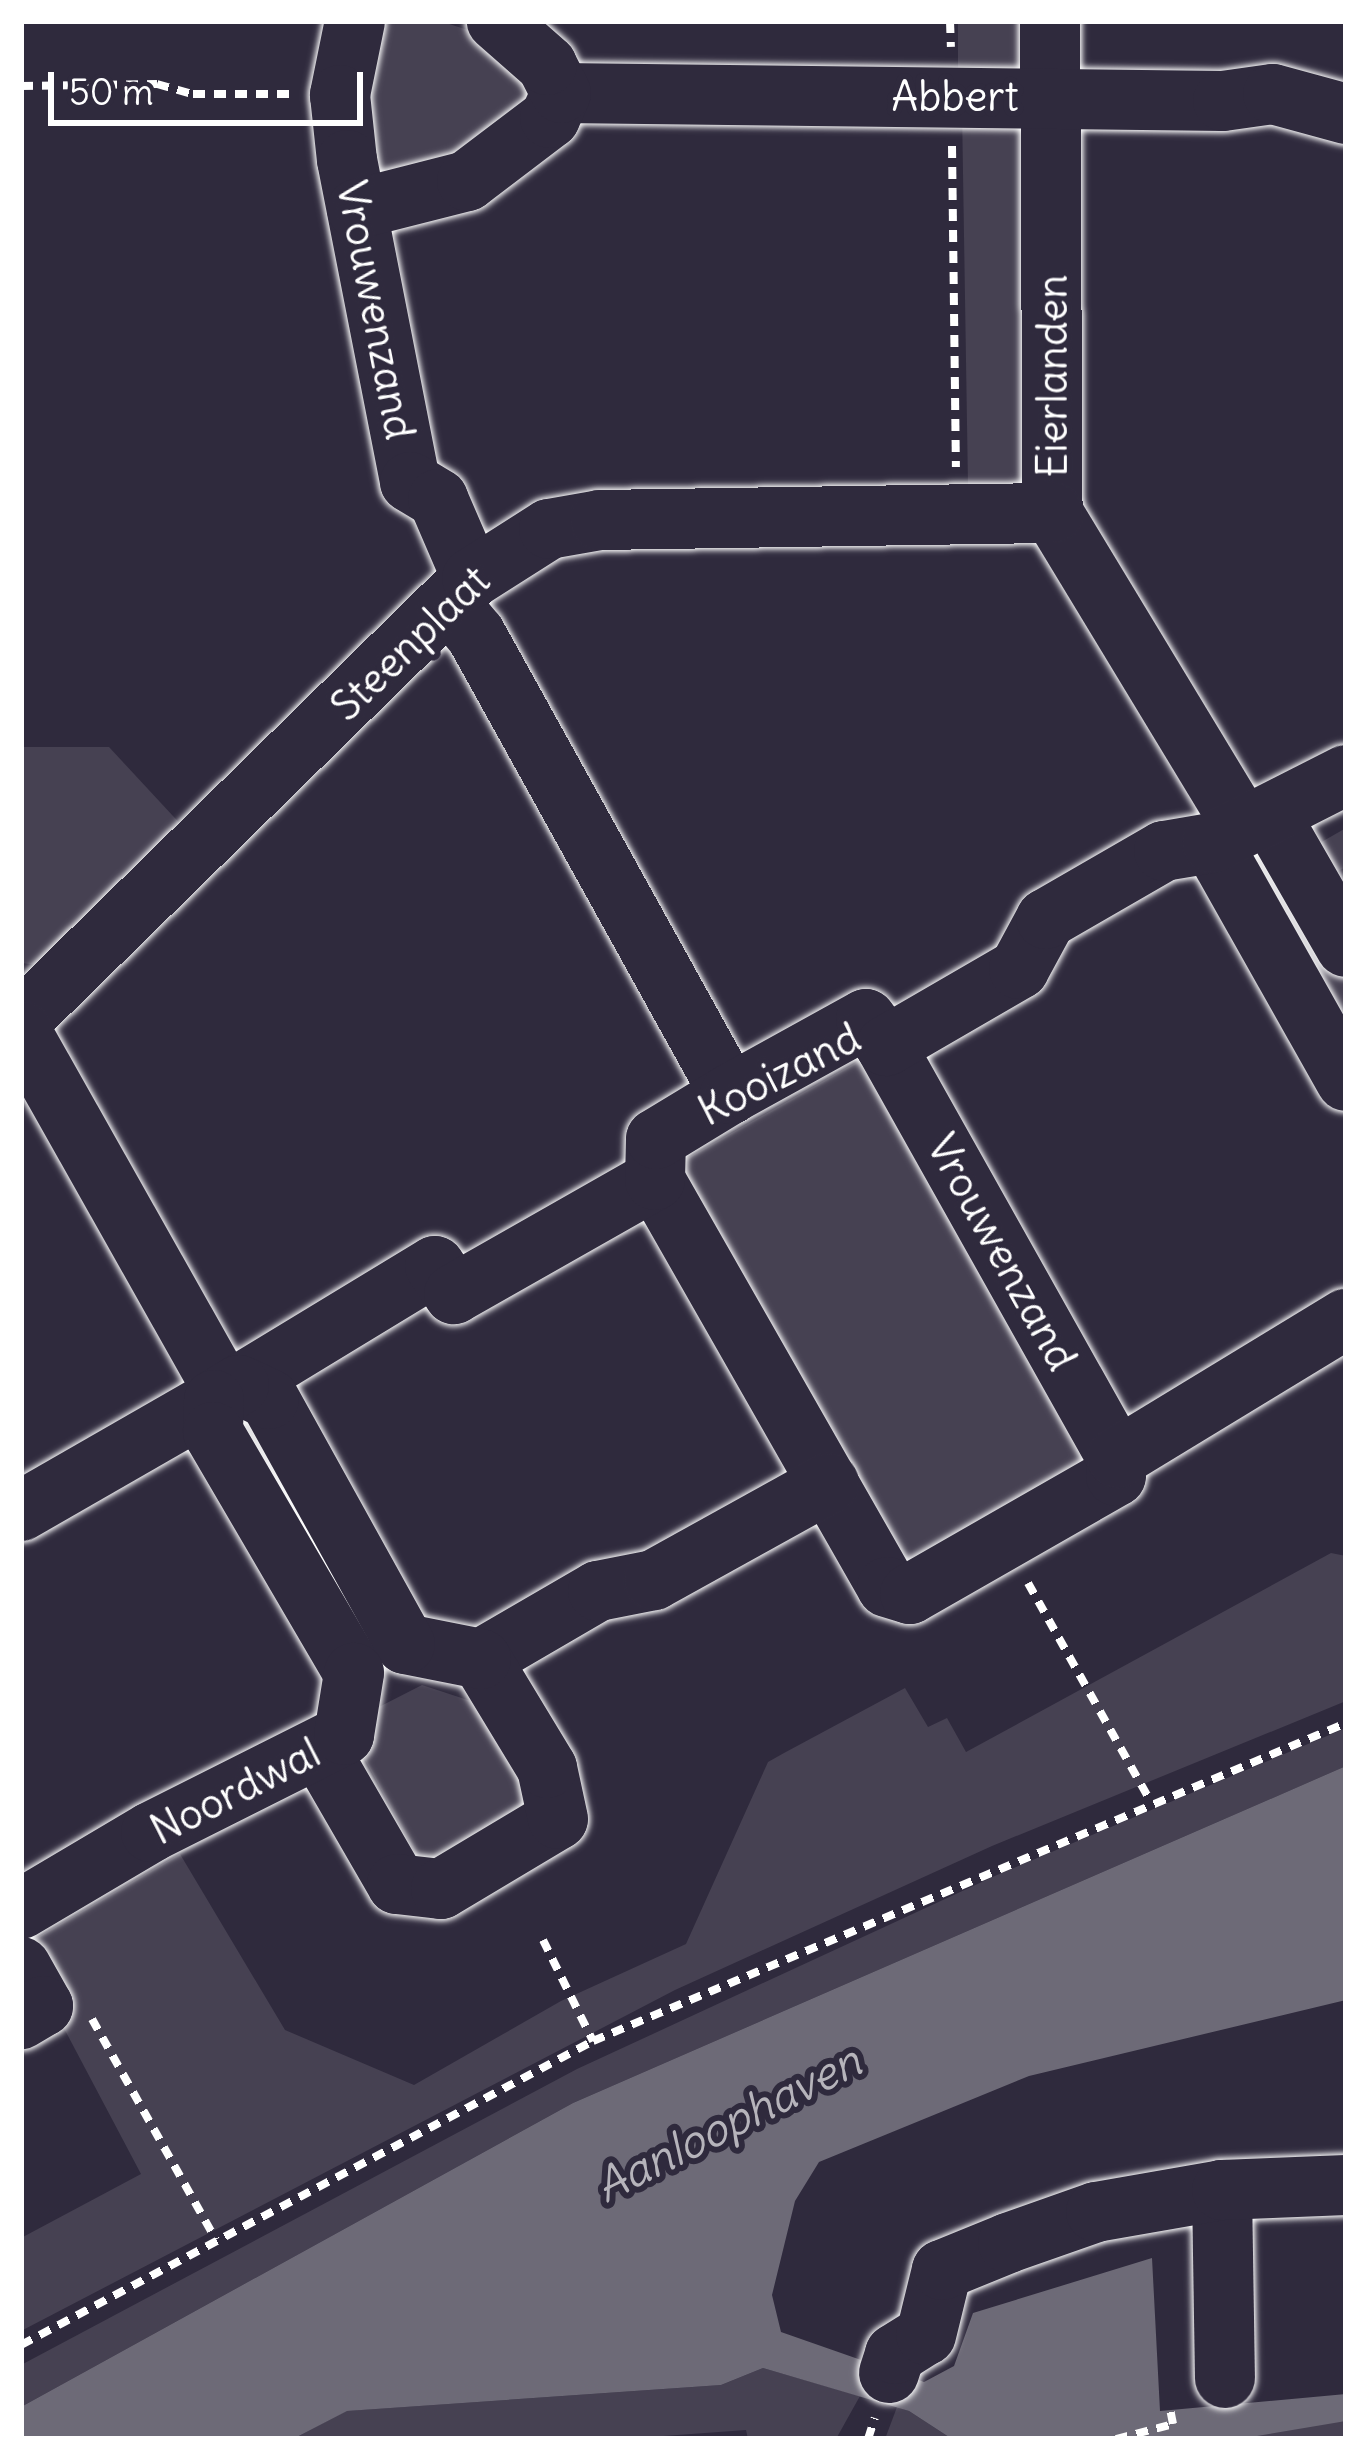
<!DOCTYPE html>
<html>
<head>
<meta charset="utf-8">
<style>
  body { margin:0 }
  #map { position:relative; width:1367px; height:2460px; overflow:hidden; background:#2f2a3d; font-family:Delius,sans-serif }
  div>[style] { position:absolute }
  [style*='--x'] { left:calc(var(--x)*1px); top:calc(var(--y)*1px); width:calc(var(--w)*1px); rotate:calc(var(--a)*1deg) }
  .green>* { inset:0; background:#464152 }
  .water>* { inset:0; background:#6d6a77 }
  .path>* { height:8px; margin-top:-4px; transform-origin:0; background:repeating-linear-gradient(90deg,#fff 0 12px,transparent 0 21px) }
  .roads { filter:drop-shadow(0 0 3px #fff) drop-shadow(0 0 3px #fff) }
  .minor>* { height:60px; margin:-30px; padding:0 30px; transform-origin:30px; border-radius:30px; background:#2f2a3d }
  span { translate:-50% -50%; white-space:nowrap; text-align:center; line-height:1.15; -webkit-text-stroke:12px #2f2a3d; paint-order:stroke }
  .street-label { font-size:42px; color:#fff }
  .water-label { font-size:45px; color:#b6b4bb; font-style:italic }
  .frame { position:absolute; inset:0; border:24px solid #fff; pointer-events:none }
  .scale { position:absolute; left:48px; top:72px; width:315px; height:54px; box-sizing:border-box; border:6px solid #fff; border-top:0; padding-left:15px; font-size:36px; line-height:42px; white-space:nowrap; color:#fff; -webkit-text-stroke:9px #2f2a3d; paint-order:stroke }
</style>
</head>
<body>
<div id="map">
  <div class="green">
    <i style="clip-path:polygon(385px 21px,440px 21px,474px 32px,535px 90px,475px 164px,382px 174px,366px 120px)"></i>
    <i style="clip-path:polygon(958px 21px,1024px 21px,1024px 85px,958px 84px)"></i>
    <i style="clip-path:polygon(1023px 109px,1029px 483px,968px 485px,962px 110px)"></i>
    <i style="clip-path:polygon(21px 747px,109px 747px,186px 830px,38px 965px,21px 963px)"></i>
    <i style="clip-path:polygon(1346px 828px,1346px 867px,1334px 873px,1318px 844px)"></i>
    <i style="clip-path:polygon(1262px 844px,1346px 971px,1346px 1066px,1246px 854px)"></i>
    <i style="clip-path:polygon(868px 1056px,1101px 1467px,911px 1576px,677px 1164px)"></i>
    <i style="clip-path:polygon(1331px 1553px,1346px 1556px,1346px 1701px,992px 1846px,675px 1990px,21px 2331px,21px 2238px,141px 2174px,21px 1947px,180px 1854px,285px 2030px,414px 2085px,561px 2001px,686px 1944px,768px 1762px,784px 1753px,905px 1688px,928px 1727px,947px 1718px,966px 1752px)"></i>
    <i style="clip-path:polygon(422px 1685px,483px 1705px,532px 1793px,524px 1823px,422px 1865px,362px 1754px,377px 1708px)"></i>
    <i style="clip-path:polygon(1346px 1728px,1346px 1766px,573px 2103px,21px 2407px,21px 2365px,577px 2069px,997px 1875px)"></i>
    <i style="clip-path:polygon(763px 2368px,860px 2396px,836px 2439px,748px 2439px,746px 2430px,623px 2439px,293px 2439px,346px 2411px,721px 2385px)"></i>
    <i style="clip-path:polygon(897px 2407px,909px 2411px,952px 2439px,885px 2439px)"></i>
    <i style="clip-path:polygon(1346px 2421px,1346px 2439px,1239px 2439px,1276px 2427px)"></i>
  </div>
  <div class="water">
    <i style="clip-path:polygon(1346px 1766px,1346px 2000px,1029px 2076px,819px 2162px,795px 2201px,772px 2295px,781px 2332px,924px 2382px,954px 2366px,973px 2313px,1152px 2258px,1160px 2411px,1346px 2394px,1346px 2421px,1239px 2439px,952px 2439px,909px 2411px,763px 2368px,721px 2385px,347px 2411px,293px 2439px,21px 2439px,21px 2407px,573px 2103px)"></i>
  </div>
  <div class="path">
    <i style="--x:950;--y:21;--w:26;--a:88"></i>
    <i style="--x:21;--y:86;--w:136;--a:-0.8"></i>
    <i style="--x:157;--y:84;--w:37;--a:16"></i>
    <i style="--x:193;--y:94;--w:97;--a:0"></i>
    <i style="--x:952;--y:146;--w:321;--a:89.3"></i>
    <i style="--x:1028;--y:1583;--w:251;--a:60.7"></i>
    <i style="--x:543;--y:1940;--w:113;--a:63.7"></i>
    <i style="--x:92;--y:2019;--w:253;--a:60.7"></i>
    <i style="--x:21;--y:2345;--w:648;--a:-27.99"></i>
    <i style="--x:593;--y:2041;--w:817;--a:-22.89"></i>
    <i style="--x:868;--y:2439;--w:22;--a:-72"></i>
    <i style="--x:1116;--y:2439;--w:59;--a:-14.7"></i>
    <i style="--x:1173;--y:2424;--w:15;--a:-101"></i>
  </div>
  <div class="roads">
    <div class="minor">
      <i style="--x:355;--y:21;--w:76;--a:101.5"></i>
      <i style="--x:340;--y:95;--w:65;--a:83.9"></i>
      <i style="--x:347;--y:160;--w:328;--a:78.9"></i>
      <i style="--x:410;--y:482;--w:33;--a:31"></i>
      <i style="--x:438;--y:499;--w:86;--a:66.7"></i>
      <i style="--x:1050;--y:21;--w:492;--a:89.7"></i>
      <i style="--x:1053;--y:513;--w:361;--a:58.8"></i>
      <i style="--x:561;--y:93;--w:662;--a:0.69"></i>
      <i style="--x:1223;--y:101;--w:50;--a:-8"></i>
      <i style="--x:1273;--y:94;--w:76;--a:15.3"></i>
      <i style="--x:357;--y:209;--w:114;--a:-14.3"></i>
      <i style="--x:467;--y:181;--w:104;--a:-37.2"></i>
      <i style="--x:550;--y:118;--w:27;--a:-66"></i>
      <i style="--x:561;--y:93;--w:31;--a:-117"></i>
      <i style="--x:547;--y:65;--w:67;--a:-138.7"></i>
      <i style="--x:450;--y:604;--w:40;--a:50"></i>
      <i style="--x:476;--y:635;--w:525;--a:61.04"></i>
      <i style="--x:1270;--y:815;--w:152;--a:60.1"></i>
      <i style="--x:1212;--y:843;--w:273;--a:60.6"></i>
      <i style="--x:21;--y:1020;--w:631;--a:-44.42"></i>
      <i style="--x:472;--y:578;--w:91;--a:-32.5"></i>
      <i style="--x:549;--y:529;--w:52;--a:-10"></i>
      <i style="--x:600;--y:520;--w:453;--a:-0.9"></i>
      <i style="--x:21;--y:1031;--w:416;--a:60.6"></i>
      <i style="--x:655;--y:1180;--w:468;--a:60.3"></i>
      <i style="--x:887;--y:1587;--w:24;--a:17"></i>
      <i style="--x:910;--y:1594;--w:237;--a:-29.8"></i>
      <i style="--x:1116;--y:1476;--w:18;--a:-87"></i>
      <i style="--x:1117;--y:1458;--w:472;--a:-119.3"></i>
      <i style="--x:239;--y:1385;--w:229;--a:-31.3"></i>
      <i style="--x:435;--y:1266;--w:34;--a:56"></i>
      <i style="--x:454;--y:1294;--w:231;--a:-29.6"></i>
      <i style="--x:655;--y:1180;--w:41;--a:-88.6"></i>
      <i style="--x:656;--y:1139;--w:87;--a:-31.3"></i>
      <i style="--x:730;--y:1094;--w:155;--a:-28.9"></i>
      <i style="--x:866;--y:1019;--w:34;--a:53"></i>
      <i style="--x:886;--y:1046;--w:154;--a:-30.1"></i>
      <i style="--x:1019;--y:969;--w:57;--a:-61.6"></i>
      <i style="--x:1046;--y:919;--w:136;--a:-30"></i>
      <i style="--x:1164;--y:851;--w:49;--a:-9.5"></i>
      <i style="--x:1212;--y:843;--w:150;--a:-26.9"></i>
      <i style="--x:1117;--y:1458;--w:268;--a:-31.3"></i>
      <i style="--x:21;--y:1511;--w:223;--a:-29.9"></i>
      <i style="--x:481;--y:1659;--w:135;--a:-30.2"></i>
      <i style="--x:598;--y:1591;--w:57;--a:-11.1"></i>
      <i style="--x:654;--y:1580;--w:200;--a:-29"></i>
      <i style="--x:319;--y:1749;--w:156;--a:60"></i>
      <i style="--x:397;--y:1884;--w:44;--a:6.5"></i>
      <i style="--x:441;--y:1889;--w:136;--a:-30.9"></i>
      <i style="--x:558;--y:1819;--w:52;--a:-102.2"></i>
      <i style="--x:547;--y:1768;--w:127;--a:-121.2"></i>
      <i style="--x:481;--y:1659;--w:77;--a:-168.8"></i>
      <i style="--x:405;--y:1644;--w:280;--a:-119"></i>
      <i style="--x:269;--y:1399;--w:33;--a:-155"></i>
      <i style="--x:239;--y:1385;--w:29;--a:149"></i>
      <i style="--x:214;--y:1400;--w:32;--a:92"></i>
      <i style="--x:213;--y:1432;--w:279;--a:59.7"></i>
      <i style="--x:21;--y:1909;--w:151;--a:-30.6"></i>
      <i style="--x:151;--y:1832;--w:216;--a:-26.7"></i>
      <i style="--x:344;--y:1735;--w:63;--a:-80.8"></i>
      <i style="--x:21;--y:1967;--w:45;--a:60.6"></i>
      <i style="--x:43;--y:2006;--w:26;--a:149"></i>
      <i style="--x:1222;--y:2190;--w:188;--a:89.1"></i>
      <i style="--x:889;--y:2373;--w:20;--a:-72"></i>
      <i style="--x:895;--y:2354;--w:36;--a:-32"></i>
      <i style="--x:926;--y:2335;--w:67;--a:-76.2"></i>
      <i style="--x:942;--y:2270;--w:71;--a:-22.2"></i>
      <i style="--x:1008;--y:2243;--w:93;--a:-19.4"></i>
      <i style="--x:1096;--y:2212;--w:128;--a:-9.9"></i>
      <i style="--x:1222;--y:2190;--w:124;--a:-2.3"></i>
    </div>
  </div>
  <div class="street-label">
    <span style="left:955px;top:96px">Abbert</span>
    <span style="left:376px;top:310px;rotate:79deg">Vrouwenzand</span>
    <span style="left:1052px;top:376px;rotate:-90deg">Eierlanden</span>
    <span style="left:410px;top:643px;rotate:-44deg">Steenplaat</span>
    <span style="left:779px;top:1074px;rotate:-27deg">Kooizand</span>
    <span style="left:1002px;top:1252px;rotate:61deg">Vrouwenzand</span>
    <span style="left:235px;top:1791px;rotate:-27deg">Noordwal</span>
  </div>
  <div class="water-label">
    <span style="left:728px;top:2124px;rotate:-27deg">Aanloophaven</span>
  </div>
  <div class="frame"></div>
  <div class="scale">50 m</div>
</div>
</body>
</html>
